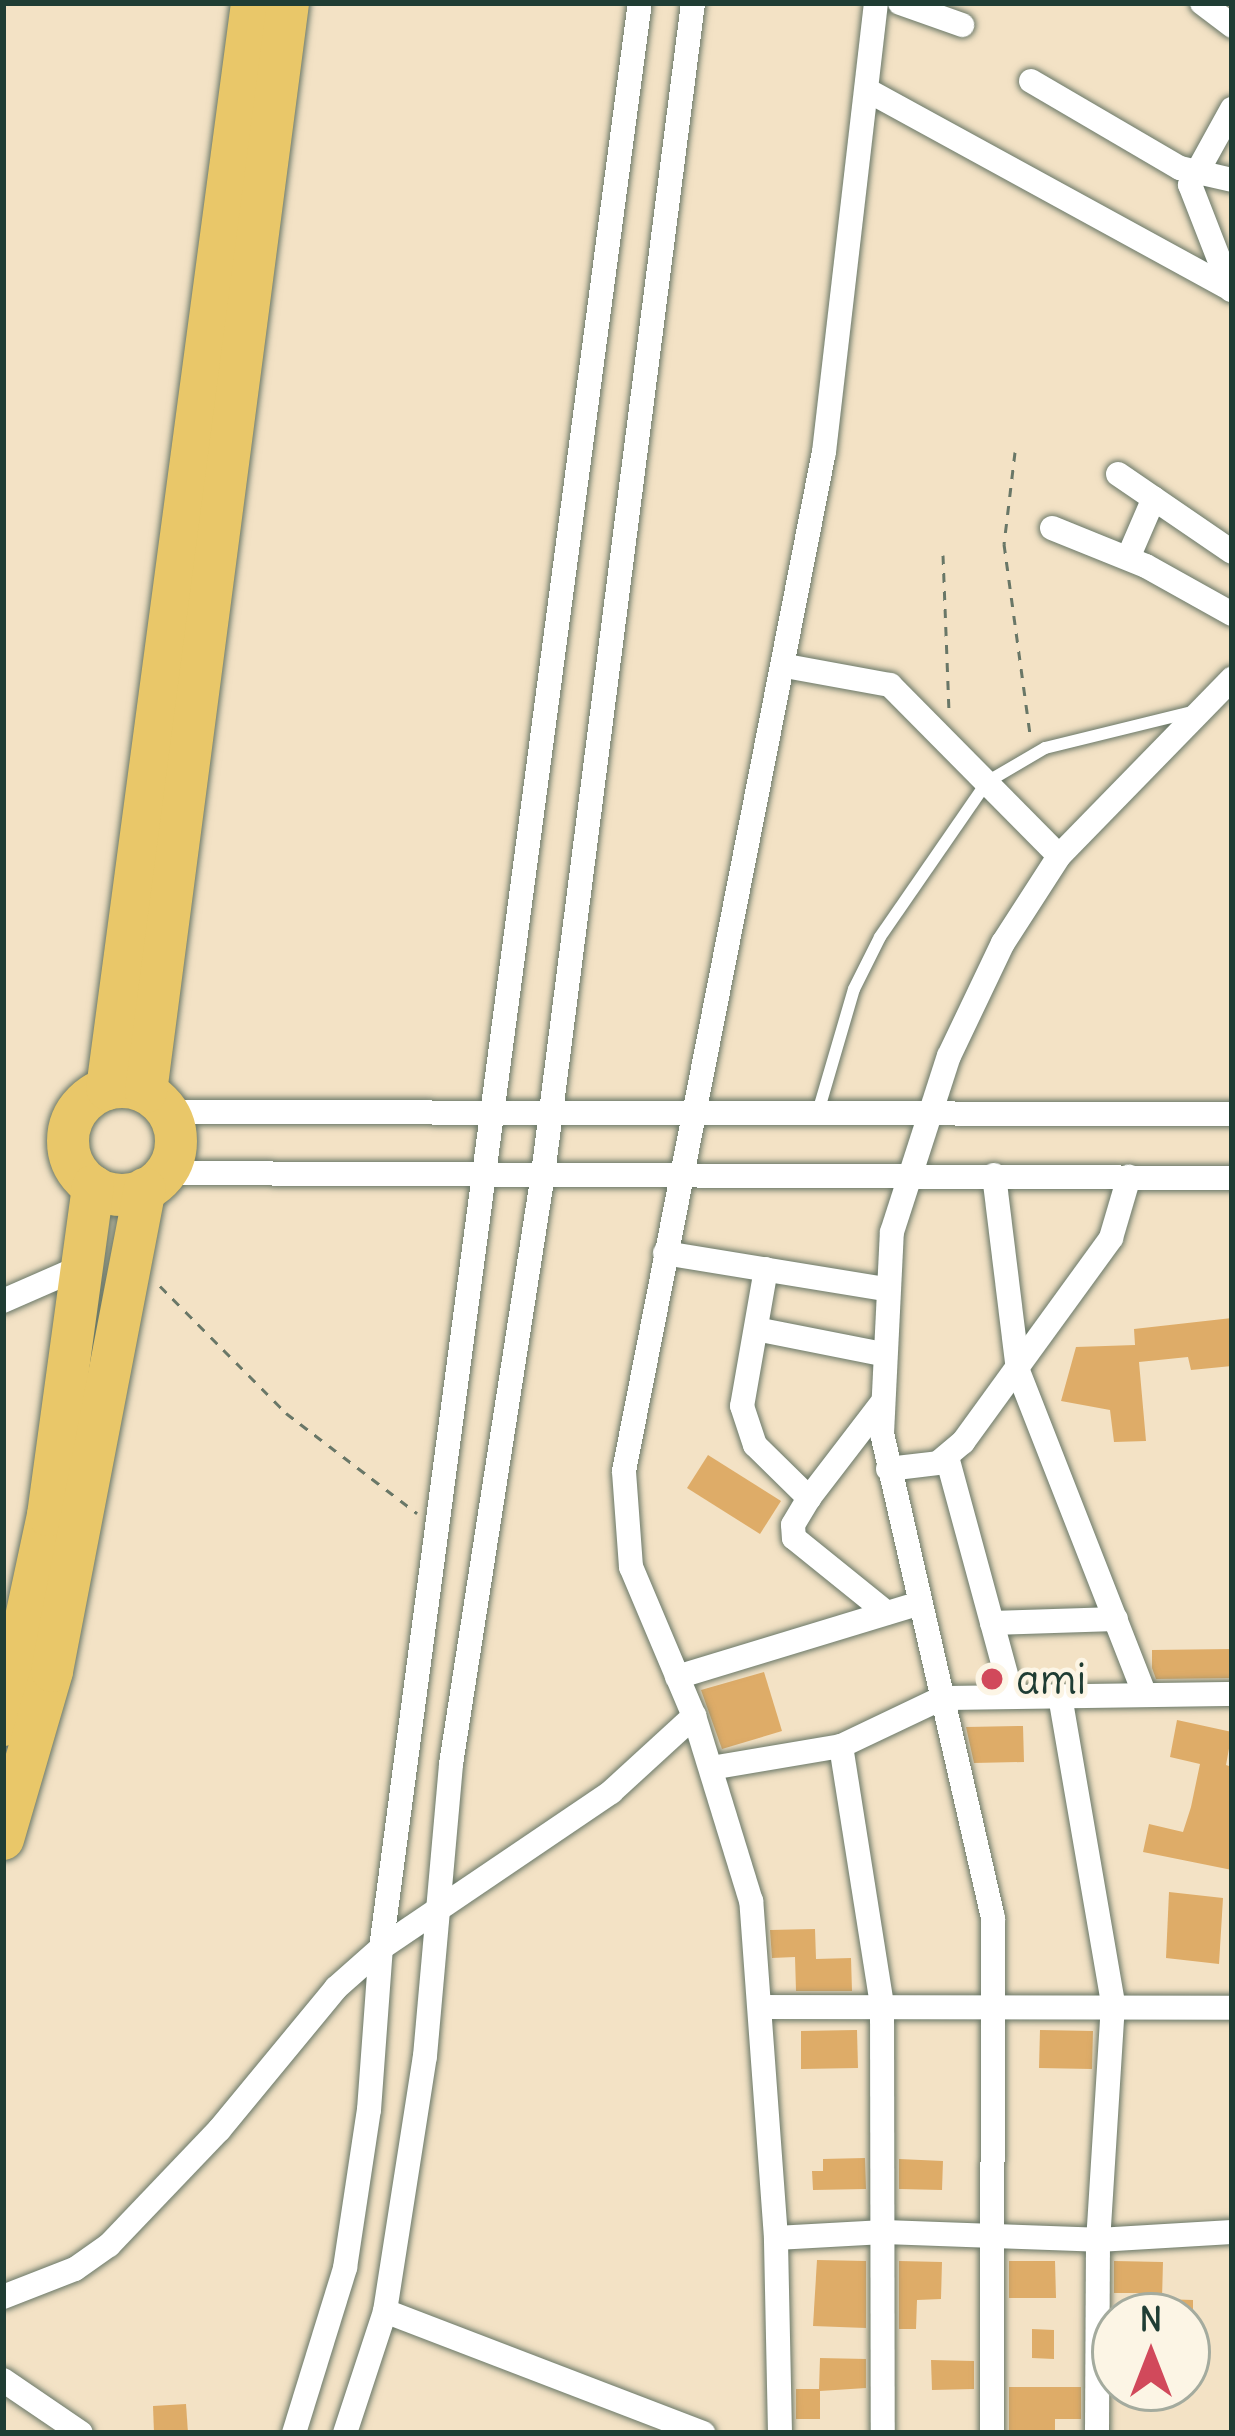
<!DOCTYPE html>
<html>
<head>
<meta charset="utf-8">
<style>
  body { margin:0 }
  #map { position:relative; width:1235px; height:2436px; overflow:hidden; background:#f3e2c5; font-family:Delius,sans-serif }
  div>[style] { position:absolute }
  [style*='--x'] { left:calc(var(--x)*1px); top:calc(var(--y)*1px); width:calc(var(--w)*1px); rotate:calc(var(--a)*1deg) }
  .building>* { inset:0; background:#deac68 }
  .path>* { height:3px; margin-top:-1.5px; transform-origin:0; background:repeating-linear-gradient(90deg,#697767 0 9px,transparent 0 18px) }
  .roads { filter:drop-shadow(0 0 3px #697767) drop-shadow(0 0 3px #697767) }
  .lane>* { height:12px; margin:-6px; padding:0 6px; transform-origin:6px; border-radius:6px; background:#fff }
  .street>* { height:24px; margin:-12px; padding:0 12px; transform-origin:12px; border-radius:12px; background:#fff }
  .highway>* { height:42px; margin:-21px; padding:0 21px; transform-origin:21px; border-radius:21px; background:#e9c769 }
  .highway>.ring { margin:-21px; padding:0; box-sizing:content-box; background:none; border:42px solid #e9c769; border-radius:50% }
  .dots>* { width:33px; height:33px; translate:-50% -50%; box-sizing:border-box; border:6px solid #fcf5e5; border-radius:50% }
  span { translate:-50% -50%; white-space:nowrap; text-align:center; line-height:1.15; -webkit-text-stroke:9px #fcf5e5; paint-order:stroke }
  .poi-label { font-size:42px; color:#1f3d34 }
  .left { translate:0 -50%; text-align:left }
  .frame { position:absolute; inset:0; border:6px solid #1f3d34; pointer-events:none }
  .north { position:absolute; left:1091px; top:2292px; width:120px; height:120px; box-sizing:border-box; background:#fcf5e5; border:3px solid #a4ab9e; border-radius:50%; rotate:0deg; font-size:33px; font-weight:700; line-height:48px; text-align:center; color:#1f3d34 }
  .north::after { content:''; display:block; margin:auto; width:42px; height:54px; background:#d1495b; clip-path:polygon(50% 0,100% 100%,50% 72%,0 100%) }
</style>
</head>
<body>
<div id="map">
  <div class="building">
    <i style="clip-path:polygon(1232px 1318px,1232px 1366px,1191px 1370px,1188px 1357px,1139px 1362px,1146px 1441px,1114px 1442px,1110px 1410px,1061px 1401px,1076px 1347px,1135px 1345px,1134px 1329px)"></i>
    <i style="clip-path:polygon(708px 1455px,781px 1501px,760px 1534px,687px 1488px)"></i>
    <i style="clip-path:polygon(1232px 1649px,1232px 1678px,1156px 1679px,1152px 1668px,1152px 1650px)"></i>
    <i style="clip-path:polygon(764px 1672px,782px 1731px,722px 1749px,701px 1690px)"></i>
    <i style="clip-path:polygon(1177px 1720px,1232px 1732px,1226px 1765px,1232px 1767px,1232px 1870px,1143px 1852px,1149px 1824px,1183px 1832px,1191px 1807px,1200px 1764px,1170px 1757px)"></i>
    <i style="clip-path:polygon(1023px 1726px,1024px 1762px,974px 1763px,966px 1727px)"></i>
    <i style="clip-path:polygon(1169px 1892px,1223px 1898px,1219px 1964px,1166px 1958px)"></i>
    <i style="clip-path:polygon(815px 1929px,816px 1959px,851px 1958px,852px 1991px,796px 1991px,795px 1957px,772px 1958px,770px 1930px)"></i>
    <i style="clip-path:polygon(857px 2030px,858px 2068px,801px 2069px,801px 2031px)"></i>
    <i style="clip-path:polygon(1040px 2030px,1093px 2031px,1092px 2069px,1039px 2068px)"></i>
    <i style="clip-path:polygon(865px 2158px,866px 2189px,813px 2190px,812px 2171px,823px 2171px,823px 2159px)"></i>
    <i style="clip-path:polygon(899px 2159px,943px 2161px,942px 2190px,899px 2189px)"></i>
    <i style="clip-path:polygon(817px 2260px,866px 2261px,866px 2328px,813px 2326px)"></i>
    <i style="clip-path:polygon(899px 2261px,942px 2262px,941px 2299px,917px 2300px,916px 2329px,899px 2329px)"></i>
    <i style="clip-path:polygon(1009px 2261px,1055px 2261px,1056px 2298px,1009px 2298px)"></i>
    <i style="clip-path:polygon(1114px 2261px,1163px 2262px,1162px 2299px,1193px 2300px,1193px 2316px,1140px 2316px,1141px 2293px,1114px 2293px)"></i>
    <i style="clip-path:polygon(1032px 2329px,1054px 2330px,1054px 2359px,1032px 2358px)"></i>
    <i style="clip-path:polygon(820px 2358px,866px 2359px,866px 2388px,820px 2391px,820px 2419px,796px 2419px,796px 2389px,819px 2389px)"></i>
    <i style="clip-path:polygon(931px 2360px,974px 2361px,974px 2389px,932px 2390px)"></i>
    <i style="clip-path:polygon(1009px 2387px,1081px 2387px,1081px 2419px,1055px 2419px,1055px 2433px,1009px 2433px)"></i>
    <i style="clip-path:polygon(186px 2404px,188px 2433px,154px 2433px,153px 2406px)"></i>
  </div>
  <div class="path">
    <i style="--x:1015;--y:452;--w:93;--a:96.8"></i>
    <i style="--x:1004;--y:544;--w:192;--a:82.2"></i>
    <i style="--x:943;--y:555;--w:154;--a:87.8"></i>
    <i style="--x:160;--y:1286;--w:179;--a:45.2"></i>
    <i style="--x:286;--y:1413;--w:165;--a:37.4"></i>
  </div>
  <div class="roads">
    <div class="lane">
      <i style="--x:818;--y:1112;--w:128;--a:-73.7"></i>
      <i style="--x:854;--y:989;--w:58;--a:-63.4"></i>
      <i style="--x:880;--y:937;--w:188;--a:-55.4"></i>
      <i style="--x:987;--y:782;--w:67;--a:-30.4"></i>
      <i style="--x:1045;--y:748;--w:151;--a:-13.8"></i>
    </div>
    <div class="street">
      <i style="--x:900;--y:3;--w:66;--a:19.5"></i>
      <i style="--x:1202;--y:3;--w:38;--a:37"></i>
      <i style="--x:1031;--y:81;--w:173;--a:30.3"></i>
      <i style="--x:1180;--y:168;--w:53;--a:13"></i>
      <i style="--x:867;--y:90;--w:416;--a:28.7"></i>
      <i style="--x:1231;--y:290;--w:113;--a:-111.3"></i>
      <i style="--x:1190;--y:185;--w:87;--a:-61.1"></i>
      <i style="--x:1118;--y:474;--w:138;--a:34.4"></i>
      <i style="--x:1052;--y:528;--w:101;--a:22"></i>
      <i style="--x:1146;--y:566;--w:98;--a:29.2"></i>
      <i style="--x:1128;--y:558;--w:65;--a:-66.6"></i>
      <i style="--x:786;--y:666;--w:106;--a:10.4"></i>
      <i style="--x:890;--y:685;--w:240;--a:45.3"></i>
      <i style="--x:168;--y:1112;--w:1064;--a:0.11"></i>
      <i style="--x:165;--y:1173;--w:1067;--a:0.27"></i>
      <i style="--x:994;--y:1175;--w:197;--a:83"></i>
      <i style="--x:1018;--y:1371;--w:348;--a:68.6"></i>
      <i style="--x:665;--y:1253;--w:224;--a:9.3"></i>
      <i style="--x:766;--y:1269;--w:139;--a:99.9"></i>
      <i style="--x:742;--y:1406;--w:41;--a:71.6"></i>
      <i style="--x:755;--y:1445;--w:76;--a:44.5"></i>
      <i style="--x:809;--y:1498;--w:118;--a:-52.5"></i>
      <i style="--x:3;--y:1301;--w:87;--a:-23.6"></i>
      <i style="--x:756;--y:1329;--w:128;--a:11.2"></i>
      <i style="--x:947;--y:1457;--w:248;--a:74.8"></i>
      <i style="--x:888;--y:1469;--w:50;--a:-6.8"></i>
      <i style="--x:938;--y:1463;--w:33;--a:-40"></i>
      <i style="--x:963;--y:1442;--w:252;--a:-54"></i>
      <i style="--x:1111;--y:1238;--w:64;--a:-73.6"></i>
      <i style="--x:809;--y:1498;--w:31;--a:121"></i>
      <i style="--x:793;--y:1525;--w:13;--a:86"></i>
      <i style="--x:794;--y:1538;--w:119;--a:38.9"></i>
      <i style="--x:992;--y:1623;--w:124;--a:-1.8"></i>
      <i style="--x:677;--y:1677;--w:251;--a:-16.9"></i>
      <i style="--x:1060;--y:1696;--w:313;--a:80.2"></i>
      <i style="--x:1113;--y:2004;--w:236;--a:93.6"></i>
      <i style="--x:1098;--y:2240;--w:193;--a:90.3"></i>
      <i style="--x:841;--y:1746;--w:261;--a:81"></i>
      <i style="--x:882;--y:2004;--w:429;--a:89.9"></i>
      <i style="--x:711;--y:1768;--w:132;--a:-9.6"></i>
      <i style="--x:841;--y:1746;--w:112;--a:-25.4"></i>
      <i style="--x:942;--y:1698;--w:290;--a:-0.8"></i>
      <i style="--x:761;--y:2007;--w:471;--a:0.1"></i>
      <i style="--x:776;--y:2238;--w:108;--a:-3.2"></i>
      <i style="--x:884;--y:2232;--w:214;--a:2.1"></i>
      <i style="--x:1098;--y:2240;--w:134;--a:-3.4"></i>
      <i style="--x:3;--y:2297;--w:77;--a:-21.3"></i>
      <i style="--x:75;--y:2269;--w:42;--a:-35.2"></i>
      <i style="--x:109;--y:2245;--w:159;--a:-46.3"></i>
      <i style="--x:219;--y:2130;--w:184;--a:-50.5"></i>
      <i style="--x:336;--y:1988;--w:60;--a:-41.6"></i>
      <i style="--x:381;--y:1948;--w:278;--a:-34.1"></i>
      <i style="--x:611;--y:1792;--w:113;--a:-42.5"></i>
      <i style="--x:385;--y:2311;--w:341;--a:21"></i>
      <i style="--x:3;--y:2380;--w:94;--a:34.2"></i>
      <i style="--x:294;--y:2433;--w:173;--a:-72.8"></i>
      <i style="--x:345;--y:2268;--w:160;--a:-81.4"></i>
      <i style="--x:369;--y:2110;--w:162;--a:-85.8"></i>
      <i style="--x:381;--y:1948;--w:1962;--a:-82.42"></i>
      <i style="--x:345;--y:2433;--w:128;--a:-71.8"></i>
      <i style="--x:385;--y:2311;--w:258;--a:-81.1"></i>
      <i style="--x:425;--y:2056;--w:293;--a:-84.9"></i>
      <i style="--x:451;--y:1764;--w:597;--a:-81.14"></i>
      <i style="--x:543;--y:1174;--w:1181;--a:-82.7"></i>
      <i style="--x:780;--y:2433;--w:195;--a:-91.2"></i>
      <i style="--x:776;--y:2238;--w:338;--a:-94.2"></i>
      <i style="--x:751;--y:1901;--w:194;--a:-107.1"></i>
      <i style="--x:694;--y:1716;--w:162;--a:-112.9"></i>
      <i style="--x:631;--y:1567;--w:96;--a:-94.2"></i>
      <i style="--x:624;--y:1471;--w:1038;--a:-78.9"></i>
      <i style="--x:824;--y:452;--w:452;--a:-83.4"></i>
      <i style="--x:992;--y:2433;--w:515;--a:-89.89"></i>
      <i style="--x:993;--y:1918;--w:497;--a:-102.9"></i>
      <i style="--x:882;--y:1434;--w:202;--a:-87.2"></i>
      <i style="--x:892;--y:1232;--w:185;--a:-72.1"></i>
      <i style="--x:949;--y:1056;--w:125;--a:-64.5"></i>
      <i style="--x:1003;--y:943;--w:103;--a:-57.2"></i>
      <i style="--x:1059;--y:856;--w:248;--a:-45.7"></i>
    </div>
    <div class="highway">
      <i class="ring" style="left:68px;top:1087px;width:66px;height:66px"></i>
      <i style="--x:107;--y:1089;--w:1096;--a:-82.39"></i>
      <i style="--x:146;--y:1092;--w:1098;--a:-82.57"></i>
      <i style="--x:3;--y:1725;--w:215;--a:-77.9"></i>
      <i style="--x:48;--y:1515;--w:332;--a:-82.2"></i>
      <i style="--x:3;--y:1839;--w:175;--a:-73.7"></i>
      <i style="--x:52;--y:1671;--w:491;--a:-79.1"></i>
    </div>
  </div>
  <div class="dots">
    <i style="left:992px;top:1679px;background:#d1495b"></i>
  </div>
  <div class="poi-label">
    <span class="left" style="left:1016px;top:1679px">ami</span>
  </div>
  <div class="frame"></div>
  <div class="north">N</div>
</div>
</body>
</html>
